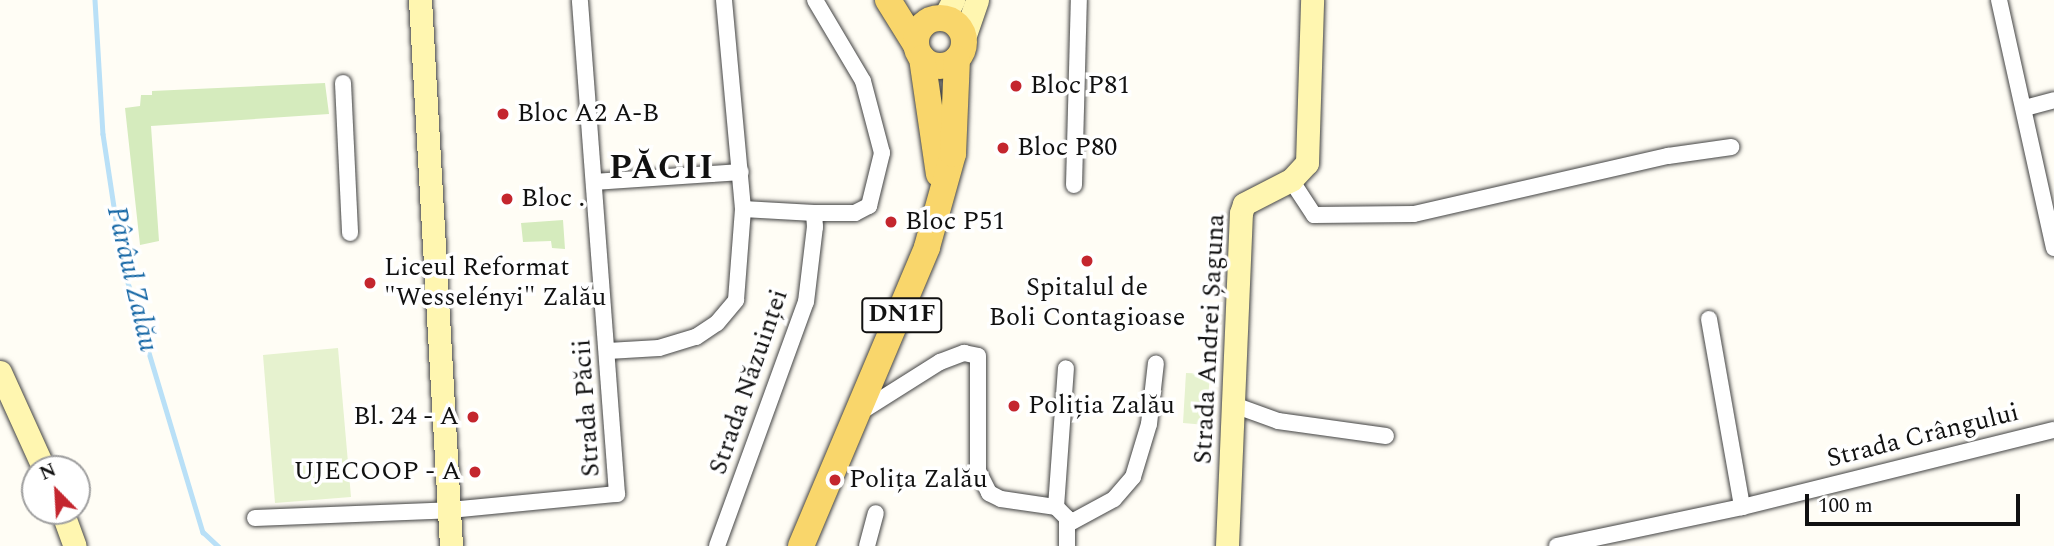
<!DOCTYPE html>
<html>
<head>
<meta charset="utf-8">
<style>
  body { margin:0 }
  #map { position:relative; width:2054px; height:546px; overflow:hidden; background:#fffdf5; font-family:Spectral,serif }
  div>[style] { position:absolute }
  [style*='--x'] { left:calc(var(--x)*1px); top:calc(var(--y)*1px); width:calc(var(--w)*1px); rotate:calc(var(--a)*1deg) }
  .green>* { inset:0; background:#d5ebbd }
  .pitch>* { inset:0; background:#e6f2cf }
  .stream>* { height:4.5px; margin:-2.25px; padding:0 2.25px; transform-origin:2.25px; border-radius:2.25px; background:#b9e0f7 }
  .roads { filter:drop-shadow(0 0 2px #444) drop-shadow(0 0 2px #444) }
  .street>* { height:16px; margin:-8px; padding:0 8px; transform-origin:8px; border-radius:8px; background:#fff }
  .secondary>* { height:23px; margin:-11.5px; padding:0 11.5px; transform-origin:11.5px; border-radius:11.5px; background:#fff6b0 }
  .primary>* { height:26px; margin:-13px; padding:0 13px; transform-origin:13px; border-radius:13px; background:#f9d66b }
  .primary>.ring { margin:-13px; padding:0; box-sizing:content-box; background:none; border:26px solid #f9d66b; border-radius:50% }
  .dots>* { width:19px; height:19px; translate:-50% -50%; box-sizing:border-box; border:4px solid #fff; border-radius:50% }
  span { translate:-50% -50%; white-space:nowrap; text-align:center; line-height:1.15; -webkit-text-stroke:7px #fff; paint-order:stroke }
  .shield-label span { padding:2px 5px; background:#fff; border:2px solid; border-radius:5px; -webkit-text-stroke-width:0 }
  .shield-label { font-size:24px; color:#111; font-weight:700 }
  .poi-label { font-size:26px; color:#111 }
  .left { translate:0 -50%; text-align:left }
  .right { translate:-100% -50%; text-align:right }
  .street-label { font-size:26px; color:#111 }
  .water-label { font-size:28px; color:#1768a6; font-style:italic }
  .district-label { font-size:33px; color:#111; font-weight:700; letter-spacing:2px }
  .north { position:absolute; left:21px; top:455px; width:70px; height:70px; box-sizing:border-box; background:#fff; border:2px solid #a0a0a0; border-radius:50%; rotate:336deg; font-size:19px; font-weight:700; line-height:28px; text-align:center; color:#111 }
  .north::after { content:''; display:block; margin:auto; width:24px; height:32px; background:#c4262e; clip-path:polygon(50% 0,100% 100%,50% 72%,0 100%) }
  .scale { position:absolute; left:1805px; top:494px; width:215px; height:32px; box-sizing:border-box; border:4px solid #111; border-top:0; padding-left:9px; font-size:21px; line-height:24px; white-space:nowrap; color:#111; -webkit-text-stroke:5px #fff; paint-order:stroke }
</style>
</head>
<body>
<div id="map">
  <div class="green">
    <i style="clip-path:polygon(325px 83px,329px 114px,151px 126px,159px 241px,140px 245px,125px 108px,140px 106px,141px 95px,152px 95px,152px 91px)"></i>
    <i style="clip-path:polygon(563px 220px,565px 249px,552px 248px,551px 241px,523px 242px,521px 223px)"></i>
  </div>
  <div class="pitch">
    <i style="clip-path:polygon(338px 348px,351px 497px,275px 503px,263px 355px)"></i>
    <i style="clip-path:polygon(1186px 373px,1210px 374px,1206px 425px,1183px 423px)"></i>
  </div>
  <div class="stream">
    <i style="--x:95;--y:0;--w:134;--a:86.6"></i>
    <i style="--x:103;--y:134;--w:134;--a:81.4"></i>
    <i style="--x:123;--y:266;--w:278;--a:73.3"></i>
    <i style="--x:203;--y:532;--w:21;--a:43"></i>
  </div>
  <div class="roads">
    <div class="street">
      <i style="--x:1999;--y:0;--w:254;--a:77.5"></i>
      <i style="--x:343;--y:83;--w:150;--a:87.3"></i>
      <i style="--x:2025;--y:108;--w:30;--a:-15"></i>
      <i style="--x:1291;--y:180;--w:42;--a:56.7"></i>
      <i style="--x:1314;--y:215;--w:100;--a:-0.6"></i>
      <i style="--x:1414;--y:214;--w:261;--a:-12.9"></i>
      <i style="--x:1668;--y:156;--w:64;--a:-8.1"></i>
      <i style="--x:594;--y:182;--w:147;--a:-3.9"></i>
      <i style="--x:1074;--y:185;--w:185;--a:-88.5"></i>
      <i style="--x:814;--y:213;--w:41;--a:0"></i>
      <i style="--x:855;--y:213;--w:16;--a:-27"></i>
      <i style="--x:869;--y:206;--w:55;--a:-76.2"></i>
      <i style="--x:882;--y:153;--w:74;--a:-104.8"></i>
      <i style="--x:863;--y:81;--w:94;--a:-120.7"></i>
      <i style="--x:1709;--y:319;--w:191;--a:80"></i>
      <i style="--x:608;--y:351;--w:51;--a:-3.4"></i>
      <i style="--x:659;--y:348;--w:39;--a:-17"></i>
      <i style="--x:696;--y:337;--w:25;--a:-34"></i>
      <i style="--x:717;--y:323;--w:30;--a:-50"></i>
      <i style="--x:736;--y:300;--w:91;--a:-85.6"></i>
      <i style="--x:1234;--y:405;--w:47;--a:20"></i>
      <i style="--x:1278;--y:421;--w:109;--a:7.9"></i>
      <i style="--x:859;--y:413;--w:96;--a:-32.2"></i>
      <i style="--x:940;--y:362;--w:26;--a:-21"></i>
      <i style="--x:964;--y:353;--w:14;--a:12"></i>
      <i style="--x:978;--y:356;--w:115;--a:90"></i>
      <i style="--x:978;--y:471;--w:25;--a:63"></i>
      <i style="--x:989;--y:493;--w:13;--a:27"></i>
      <i style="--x:1001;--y:499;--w:56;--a:8.3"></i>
      <i style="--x:1056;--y:507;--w:16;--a:45"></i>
      <i style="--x:1067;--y:518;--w:28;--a:90"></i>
      <i style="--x:1056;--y:507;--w:139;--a:-85.9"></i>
      <i style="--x:255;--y:518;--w:195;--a:-2.3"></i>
      <i style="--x:450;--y:510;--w:168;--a:-5.5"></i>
      <i style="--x:617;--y:494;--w:495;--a:-94.3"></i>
      <i style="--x:1068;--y:524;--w:52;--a:-28.5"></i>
      <i style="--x:1114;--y:499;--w:29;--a:-49"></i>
      <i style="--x:1133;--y:477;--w:55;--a:-73.2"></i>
      <i style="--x:1149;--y:424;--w:61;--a:-83.5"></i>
      <i style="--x:717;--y:546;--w:260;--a:-70"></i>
      <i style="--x:806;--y:302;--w:76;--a:-83.2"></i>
      <i style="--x:815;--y:227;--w:14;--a:-94"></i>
      <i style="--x:814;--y:213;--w:71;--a:-176.8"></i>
      <i style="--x:743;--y:209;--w:210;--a:-95.2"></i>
      <i style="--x:867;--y:546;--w:34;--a:-75"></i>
      <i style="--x:1557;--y:546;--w:189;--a:-11.9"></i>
      <i style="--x:1742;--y:507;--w:321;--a:-13.9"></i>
    </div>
    <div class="secondary">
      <i style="--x:420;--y:0;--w:547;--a:86.75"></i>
      <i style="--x:944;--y:18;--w:20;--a:-63"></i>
      <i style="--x:964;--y:38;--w:40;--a:-71.1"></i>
      <i style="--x:0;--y:372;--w:107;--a:65.6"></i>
      <i style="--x:62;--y:511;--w:37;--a:70"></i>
      <i style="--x:1227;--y:546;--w:333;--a:-87.6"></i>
      <i style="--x:1241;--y:213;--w:9;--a:-72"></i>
      <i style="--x:1244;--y:204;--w:53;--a:-27.1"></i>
      <i style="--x:1291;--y:180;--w:23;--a:-47"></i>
      <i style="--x:1307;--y:163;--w:163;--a:-88.2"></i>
    </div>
    <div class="primary">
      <i style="--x:888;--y:0;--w:53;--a:58.1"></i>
      <i class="ring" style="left:916px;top:18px;width:22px;height:22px"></i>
      <i style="--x:922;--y:58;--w:117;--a:81.7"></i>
      <i style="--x:801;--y:546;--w:324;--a:-67.1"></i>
      <i style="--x:927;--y:247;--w:97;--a:-74.4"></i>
      <i style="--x:953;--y:154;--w:95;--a:-87.6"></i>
    </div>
  </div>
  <div class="dots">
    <i style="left:1016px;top:86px;background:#c4262e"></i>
    <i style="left:503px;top:114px;background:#c4262e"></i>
    <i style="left:1003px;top:148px;background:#c4262e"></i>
    <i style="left:507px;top:199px;background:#c4262e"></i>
    <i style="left:891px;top:222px;background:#c4262e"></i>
    <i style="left:1087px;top:261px;background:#c4262e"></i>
    <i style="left:370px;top:283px;background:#c4262e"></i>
    <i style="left:1014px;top:406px;background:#c4262e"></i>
    <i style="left:473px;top:417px;background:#c4262e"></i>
    <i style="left:475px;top:472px;background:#c4262e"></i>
    <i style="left:835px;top:480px;background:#c4262e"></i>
  </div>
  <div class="shield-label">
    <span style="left:902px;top:315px">DN1F</span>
  </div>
  <div class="poi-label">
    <span class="left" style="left:1030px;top:86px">Bloc P81</span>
    <span class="left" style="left:517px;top:114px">Bloc A2 A-B</span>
    <span class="left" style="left:1017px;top:148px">Bloc P80</span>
    <span class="left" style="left:521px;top:199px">Bloc .</span>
    <span class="left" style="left:905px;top:222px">Bloc P51</span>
    <span class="left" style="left:384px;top:283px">Liceul Reformat<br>"Wesselényi" Zalău</span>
    <span style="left:1087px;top:303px">Spitalul de<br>Boli Contagioase</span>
    <span class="left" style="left:1028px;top:406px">Poliția Zalău</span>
    <span class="right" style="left:459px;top:417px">Bl. 24 - A</span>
    <span class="right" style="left:461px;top:472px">UJECOOP - A</span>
    <span class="left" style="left:849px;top:480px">Polița Zalău</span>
  </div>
  <div class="street-label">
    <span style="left:1210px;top:339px;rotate:-87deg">Strada Andrei Șaguna</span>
    <span style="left:749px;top:382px;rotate:-71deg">Strada Năzuinței</span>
    <span style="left:587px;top:408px;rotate:-94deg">Strada Păcii</span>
    <span style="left:1923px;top:436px;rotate:-14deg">Strada Crângului</span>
  </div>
  <div class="water-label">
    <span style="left:132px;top:279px;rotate:77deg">Pârâul Zalău</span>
  </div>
  <div class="district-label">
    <span style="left:662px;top:169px">PĂCII</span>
  </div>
  <div class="north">N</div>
  <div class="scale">100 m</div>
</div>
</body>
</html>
